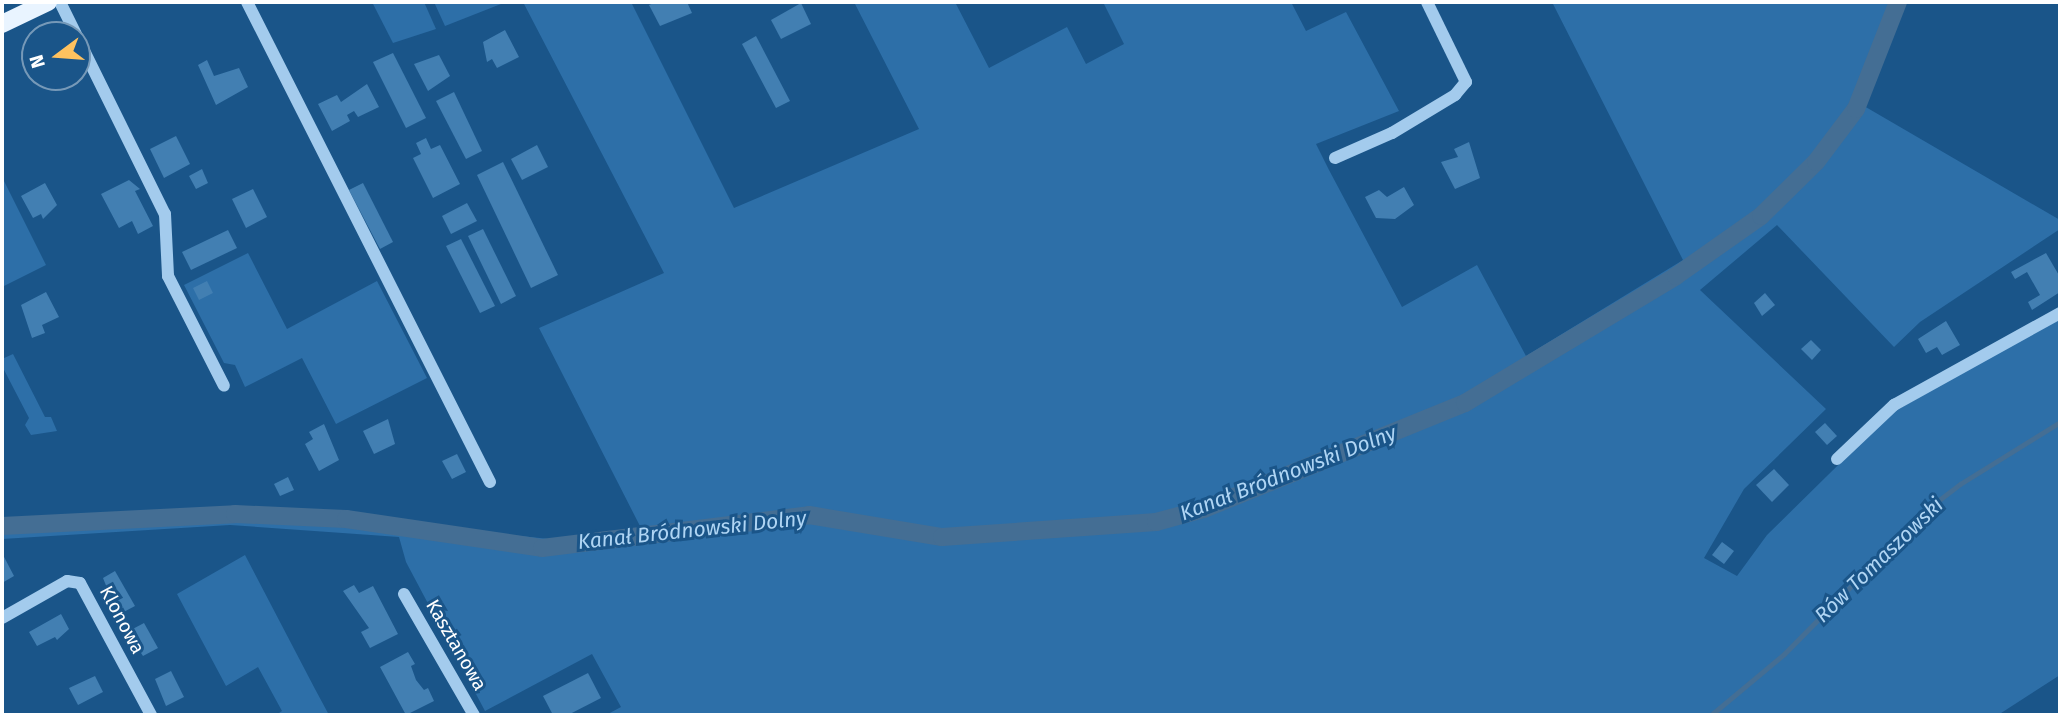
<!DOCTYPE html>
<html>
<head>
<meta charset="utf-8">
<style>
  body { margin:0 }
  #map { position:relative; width:2062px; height:717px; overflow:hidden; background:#1a5589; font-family:"Fira Sans",sans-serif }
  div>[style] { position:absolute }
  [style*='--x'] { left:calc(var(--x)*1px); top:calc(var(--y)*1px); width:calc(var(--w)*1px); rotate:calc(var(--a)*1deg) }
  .green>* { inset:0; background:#2d6fa8 }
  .stream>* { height:5px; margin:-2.5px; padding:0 2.5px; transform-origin:2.5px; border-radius:2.5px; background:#446e94 }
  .canal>* { height:18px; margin:-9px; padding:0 9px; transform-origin:9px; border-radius:9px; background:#446e94 }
  .building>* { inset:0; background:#427fb2 }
  .minor>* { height:12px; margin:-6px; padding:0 6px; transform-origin:6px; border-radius:6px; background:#a3cbed }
  .major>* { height:18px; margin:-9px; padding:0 9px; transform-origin:9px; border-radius:9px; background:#e9f4ff }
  span { translate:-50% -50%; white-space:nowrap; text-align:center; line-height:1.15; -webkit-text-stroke:6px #1a5589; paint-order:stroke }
  .street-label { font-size:19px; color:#fff }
  .water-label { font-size:21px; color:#afd5f4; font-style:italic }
  .frame { position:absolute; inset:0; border:4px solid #fff; pointer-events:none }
  .north { position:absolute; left:21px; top:21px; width:70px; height:70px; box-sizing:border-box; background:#1a5589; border:2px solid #7699b8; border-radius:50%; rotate:254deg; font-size:19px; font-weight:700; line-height:28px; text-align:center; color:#fff }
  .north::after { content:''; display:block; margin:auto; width:24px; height:32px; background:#ffc25f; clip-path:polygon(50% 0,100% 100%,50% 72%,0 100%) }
</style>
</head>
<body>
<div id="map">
  <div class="green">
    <i style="clip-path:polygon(372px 2px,424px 2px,436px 29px,393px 43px)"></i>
    <i style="clip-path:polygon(434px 2px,506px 2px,445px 26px)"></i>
    <i style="clip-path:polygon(523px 2px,631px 2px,734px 208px,919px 129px,854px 2px,955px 2px,989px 68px,1067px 27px,1086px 64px,1124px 44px,1103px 2px,1291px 2px,1306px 31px,1346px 12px,1399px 111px,1316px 144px,1329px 170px,1402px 307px,1477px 265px,1526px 356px,1683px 260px,1552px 2px,1903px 2px,1864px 106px,2060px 220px,2060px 229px,1920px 322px,1894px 347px,1777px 225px,1700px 290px,1826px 409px,1744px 489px,1704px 558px,1737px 576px,1767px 535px,1890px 414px,2060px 317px,2060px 675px,1998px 715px,606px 715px,621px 707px,592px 654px,485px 711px,406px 562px,399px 537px,230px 525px,2px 539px,2px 520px,157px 510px,283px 511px,559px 540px,642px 530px,539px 328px,664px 273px)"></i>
    <i style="clip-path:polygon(2px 177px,46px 265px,2px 287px)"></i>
    <i style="clip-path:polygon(248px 253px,287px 329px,377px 281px,427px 378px,336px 424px,302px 358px,245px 387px,235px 365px,224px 363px,184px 285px)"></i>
    <i style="clip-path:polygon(13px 354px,45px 417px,51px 417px,57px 431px,31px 435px,25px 425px,29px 418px,2px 366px,2px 359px)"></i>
    <i style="clip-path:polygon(245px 555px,315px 689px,329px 715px,276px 715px,282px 711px,258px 667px,226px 686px,177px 594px)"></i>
  </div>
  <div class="stream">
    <i style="--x:1711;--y:715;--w:95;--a:-39.9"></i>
    <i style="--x:1784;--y:654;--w:202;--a:-45.4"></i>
    <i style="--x:1926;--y:510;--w:43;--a:-37.4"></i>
    <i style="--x:1960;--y:484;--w:118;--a:-31.8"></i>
  </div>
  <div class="canal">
    <i style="--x:2;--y:526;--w:233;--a:-2.9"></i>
    <i style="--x:235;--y:514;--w:111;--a:2.6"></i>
    <i style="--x:346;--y:519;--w:198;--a:8.4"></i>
    <i style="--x:542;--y:548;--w:269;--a:-7"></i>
    <i style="--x:809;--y:515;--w:135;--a:9.4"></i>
    <i style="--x:942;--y:537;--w:215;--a:-4"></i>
    <i style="--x:1156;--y:522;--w:50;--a:-15.2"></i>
    <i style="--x:1204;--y:509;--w:282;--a:-22.1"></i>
    <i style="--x:1465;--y:403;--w:246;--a:-31"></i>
    <i style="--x:1676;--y:276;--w:104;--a:-35.2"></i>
    <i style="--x:1761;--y:216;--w:77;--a:-44.5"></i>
    <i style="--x:1816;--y:162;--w:66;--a:-53"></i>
    <i style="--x:1856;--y:109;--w:115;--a:-68.6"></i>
  </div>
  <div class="building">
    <i style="clip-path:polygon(656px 2px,687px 2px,692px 13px,660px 26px,649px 5px)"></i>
    <i style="clip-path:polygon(801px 3px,811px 24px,781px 39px,771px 20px)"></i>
    <i style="clip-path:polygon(505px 30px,519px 57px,497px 68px,492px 59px,487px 62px,483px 42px)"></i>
    <i style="clip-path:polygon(756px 36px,790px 101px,776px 108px,742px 44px)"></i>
    <i style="clip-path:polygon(393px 53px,426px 118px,406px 128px,373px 62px)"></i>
    <i style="clip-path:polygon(439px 55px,450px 76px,428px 91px,414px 64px)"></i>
    <i style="clip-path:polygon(207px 60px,214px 76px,239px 68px,248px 87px,216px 105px,198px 65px)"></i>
    <i style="clip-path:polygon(367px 84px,379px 107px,358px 117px,354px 111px,347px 115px,350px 121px,332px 131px,318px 104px,337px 95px,341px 102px)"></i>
    <i style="clip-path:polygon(454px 92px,482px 151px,466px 159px,436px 101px)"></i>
    <i style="clip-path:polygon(176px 136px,190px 164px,164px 178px,150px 149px)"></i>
    <i style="clip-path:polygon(426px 138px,431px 149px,440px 145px,460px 184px,433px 198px,413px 158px,421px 154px,416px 143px)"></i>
    <i style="clip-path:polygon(1469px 142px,1480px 178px,1455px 189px,1441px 162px,1458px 157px,1454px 149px)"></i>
    <i style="clip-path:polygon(537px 145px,548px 167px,522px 180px,511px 159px)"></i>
    <i style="clip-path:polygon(503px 162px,558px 275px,531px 288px,477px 175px)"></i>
    <i style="clip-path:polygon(202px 169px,208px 183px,196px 189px,189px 176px)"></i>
    <i style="clip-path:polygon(129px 180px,140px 189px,135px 191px,153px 226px,138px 234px,132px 221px,119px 228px,101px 194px)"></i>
    <i style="clip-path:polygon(45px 183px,57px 205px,43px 219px,41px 214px,33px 218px,21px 196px)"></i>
    <i style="clip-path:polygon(363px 183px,393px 242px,380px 249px,349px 190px)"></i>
    <i style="clip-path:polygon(1404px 187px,1414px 205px,1395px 219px,1376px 218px,1365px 197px,1379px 190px,1387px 197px)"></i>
    <i style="clip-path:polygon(253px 189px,267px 217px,246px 228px,232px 199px)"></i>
    <i style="clip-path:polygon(467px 203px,477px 221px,451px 234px,442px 216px)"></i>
    <i style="clip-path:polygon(483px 229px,516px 296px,501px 304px,468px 236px)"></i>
    <i style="clip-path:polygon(228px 230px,237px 248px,191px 270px,182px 252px)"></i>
    <i style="clip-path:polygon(461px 239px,495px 306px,480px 313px,446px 246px)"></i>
    <i style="clip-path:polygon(2046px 253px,2060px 277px,2060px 292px,2032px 310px,2028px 302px,2040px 295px,2027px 272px,2015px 279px,2011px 272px)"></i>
    <i style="clip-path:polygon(207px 281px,213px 293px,199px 300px,193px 288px)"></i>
    <i style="clip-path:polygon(46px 292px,59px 317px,42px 325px,45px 333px,32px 338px,21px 305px)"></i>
    <i style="clip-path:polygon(1765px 293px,1775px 305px,1762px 316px,1754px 303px)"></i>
    <i style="clip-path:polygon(1946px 321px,1960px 345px,1942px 355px,1937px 347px,1926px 353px,1918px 339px)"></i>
    <i style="clip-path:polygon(1811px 340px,1821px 350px,1812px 360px,1801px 349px)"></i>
    <i style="clip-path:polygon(388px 419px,395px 444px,374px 454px,363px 431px)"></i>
    <i style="clip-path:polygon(1825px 423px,1837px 436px,1827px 445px,1815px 432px)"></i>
    <i style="clip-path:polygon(324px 424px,339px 460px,319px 471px,305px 444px,313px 439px,309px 432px)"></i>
    <i style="clip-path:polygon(457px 454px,466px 472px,452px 479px,442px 461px)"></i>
    <i style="clip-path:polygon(1774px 469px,1789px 485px,1772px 502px,1756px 485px)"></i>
    <i style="clip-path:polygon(288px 477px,294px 490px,280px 496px,274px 484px)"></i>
    <i style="clip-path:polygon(1722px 542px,1734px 551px,1724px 564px,1712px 555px)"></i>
    <i style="clip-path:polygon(2px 553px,14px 576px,2px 583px)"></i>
    <i style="clip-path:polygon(115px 571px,135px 606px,118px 615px,103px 578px)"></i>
    <i style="clip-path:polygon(354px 585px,359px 593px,373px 586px,398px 634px,370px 648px,361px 632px,369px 628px,343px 591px)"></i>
    <i style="clip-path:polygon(61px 614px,69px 629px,57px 640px,55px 637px,37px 646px,29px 632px)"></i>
    <i style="clip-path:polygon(144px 623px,158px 648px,143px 656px,127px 632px)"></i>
    <i style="clip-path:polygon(408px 652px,415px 664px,411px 666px,416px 680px,424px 690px,428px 688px,434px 701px,406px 715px,380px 667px)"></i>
    <i style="clip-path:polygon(171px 671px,184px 697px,166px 706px,155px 679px)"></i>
    <i style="clip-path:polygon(588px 673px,601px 698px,568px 715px,553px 715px,543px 696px)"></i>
    <i style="clip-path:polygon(95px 676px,103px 692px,78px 705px,69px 688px)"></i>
  </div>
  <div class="minor">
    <i style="--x:60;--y:2;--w:237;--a:63.7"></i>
    <i style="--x:165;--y:214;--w:62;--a:87.2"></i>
    <i style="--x:168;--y:276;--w:123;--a:63"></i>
    <i style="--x:247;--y:2;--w:538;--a:63.15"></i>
    <i style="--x:1335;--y:158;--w:62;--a:-23.7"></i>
    <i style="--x:1392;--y:133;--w:74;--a:-31.1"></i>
    <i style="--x:1455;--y:95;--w:17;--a:-50"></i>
    <i style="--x:1466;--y:82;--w:89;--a:-116"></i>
    <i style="--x:1837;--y:459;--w:79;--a:-43.5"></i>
    <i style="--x:1894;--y:405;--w:190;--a:-29"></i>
    <i style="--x:404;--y:594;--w:140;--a:60"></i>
    <i style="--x:2;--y:618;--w:75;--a:-29.6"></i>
    <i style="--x:67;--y:581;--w:13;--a:9"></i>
    <i style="--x:80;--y:583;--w:150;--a:61.7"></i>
  </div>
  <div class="major">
    <i style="--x:2;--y:24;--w:51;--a:-25.6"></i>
  </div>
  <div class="street-label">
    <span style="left:122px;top:620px;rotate:62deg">Klonowa</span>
    <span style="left:456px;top:645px;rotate:60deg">Kasztanowa</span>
  </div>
  <div class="water-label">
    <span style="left:1288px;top:473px;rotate:-21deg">Kanał Bródnowski Dolny</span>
    <span style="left:692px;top:530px;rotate:-6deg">Kanał Bródnowski Dolny</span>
    <span style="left:1879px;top:560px;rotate:-44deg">Rów Tomaszowski</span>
  </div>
  <div class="frame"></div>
  <div class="north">N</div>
</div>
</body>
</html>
